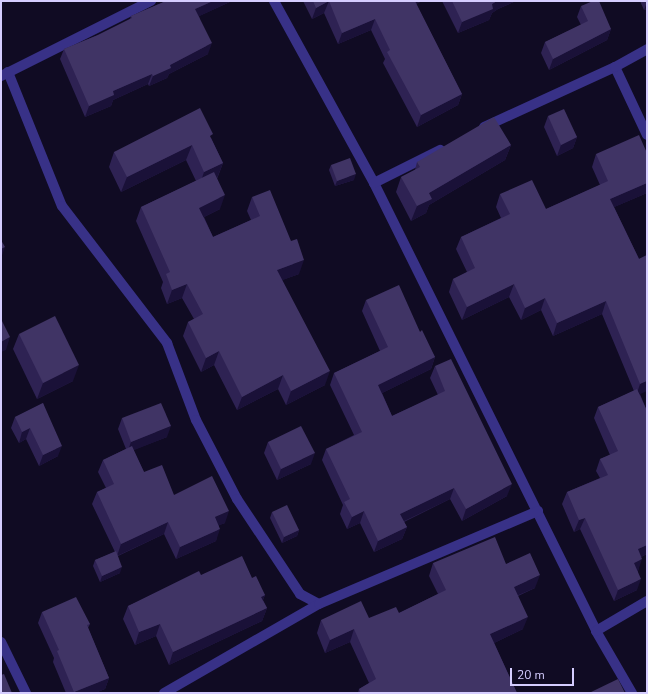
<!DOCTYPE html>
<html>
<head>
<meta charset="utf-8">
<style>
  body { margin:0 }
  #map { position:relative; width:648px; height:694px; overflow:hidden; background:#100b23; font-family:"Nunito Sans",sans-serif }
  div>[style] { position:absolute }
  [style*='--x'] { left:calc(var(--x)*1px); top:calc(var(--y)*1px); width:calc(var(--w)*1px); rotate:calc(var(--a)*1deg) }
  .minor>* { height:10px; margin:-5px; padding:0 5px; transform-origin:5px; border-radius:5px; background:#383187 }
  .wall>* { inset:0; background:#2e2253 }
  .shaded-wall>* { inset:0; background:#1a1138 }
  .building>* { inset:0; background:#403465 }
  span { translate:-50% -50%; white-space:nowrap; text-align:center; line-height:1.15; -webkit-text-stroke:3px #100b23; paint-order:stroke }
  .frame { position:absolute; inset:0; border:2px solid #d5cdff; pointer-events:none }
  .scale { position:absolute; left:510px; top:668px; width:64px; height:18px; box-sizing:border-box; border:2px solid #d5cdff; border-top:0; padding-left:5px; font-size:12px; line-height:14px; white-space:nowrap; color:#d5cdff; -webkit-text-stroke:3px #100b23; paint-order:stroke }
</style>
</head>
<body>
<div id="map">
  <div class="minor">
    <i style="--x:274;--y:1;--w:208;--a:61.2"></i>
    <i style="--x:374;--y:183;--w:500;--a:63.6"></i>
    <i style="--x:596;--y:631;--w:72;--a:59.9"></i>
    <i style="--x:615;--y:67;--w:75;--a:64.8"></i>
    <i style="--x:8;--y:72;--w:144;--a:68.1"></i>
    <i style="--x:62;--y:206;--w:173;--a:52.5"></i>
    <i style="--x:167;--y:343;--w:82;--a:69.4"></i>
    <i style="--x:196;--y:420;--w:89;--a:62.6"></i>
    <i style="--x:237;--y:499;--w:114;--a:56.4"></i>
    <i style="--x:300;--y:594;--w:21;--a:28"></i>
    <i style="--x:1;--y:76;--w:168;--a:-26.6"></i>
    <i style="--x:484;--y:127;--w:144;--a:-24.6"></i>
    <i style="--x:615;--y:67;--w:37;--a:-29"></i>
    <i style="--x:374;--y:183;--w:74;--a:-26.6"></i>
    <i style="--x:596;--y:631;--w:59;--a:-30.5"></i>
    <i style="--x:1;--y:642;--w:57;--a:63.9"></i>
    <i style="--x:164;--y:693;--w:179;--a:-29.9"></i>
    <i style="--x:319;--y:604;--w:238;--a:-23"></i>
  </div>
  <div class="wall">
    <i style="clip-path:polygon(166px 1px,232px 1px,199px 16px,208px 54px,169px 74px,167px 78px,149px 86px,148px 84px,113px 100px,111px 106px,85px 117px,60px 59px,64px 49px,98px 35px,130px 19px,131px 16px)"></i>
    <i style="clip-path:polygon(303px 1px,422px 1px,416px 4px,462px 94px,458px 105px,417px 127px,383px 63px,385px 59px,371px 30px,338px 44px,324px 13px,312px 19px)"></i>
    <i style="clip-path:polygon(442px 1px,516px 1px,498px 9px,492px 13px,489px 20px,458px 33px)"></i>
    <i style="clip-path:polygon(640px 1px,647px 1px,647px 9px,644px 10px)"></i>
    <i style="clip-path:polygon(581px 6px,611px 29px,607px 40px,549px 70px,541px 53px,545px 42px,581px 25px,577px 17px)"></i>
    <i style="clip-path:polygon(548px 116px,577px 137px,573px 148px,557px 156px,544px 127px)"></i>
    <i style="clip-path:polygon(211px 138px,223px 163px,217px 179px,220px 209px,204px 217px,213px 237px,251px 220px,247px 211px,252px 197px,299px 274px,282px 280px,325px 385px,286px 405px,278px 389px,237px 410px,214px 365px,201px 372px,183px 336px,188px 322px,194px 319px,182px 298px,167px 304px,161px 288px,163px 282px,136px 221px,141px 207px,196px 181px,186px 160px,121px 192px,109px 167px,114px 152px)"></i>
    <i style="clip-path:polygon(511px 145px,505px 160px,429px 205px,426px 213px,411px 221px,396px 192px,401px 177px,415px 170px,417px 162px)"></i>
    <i style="clip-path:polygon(647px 153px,647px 193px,614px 207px,639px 259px,647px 255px,640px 394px,647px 411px,647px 554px,641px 557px,638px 571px,637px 590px,614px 601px,580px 529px,574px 532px,562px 504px,567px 492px,600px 478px,596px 471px,600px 459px,610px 455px,594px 418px,598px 407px,634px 391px,602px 314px,553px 336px,541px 310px,521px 320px,509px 297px,462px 320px,449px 292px,453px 279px,467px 272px,456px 249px,461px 237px,501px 218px,496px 207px,500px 194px,546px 209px,600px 185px,592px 167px,596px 154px)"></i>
    <i style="clip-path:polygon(331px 165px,354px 180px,335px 186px,329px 170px)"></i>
    <i style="clip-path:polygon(366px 300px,420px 332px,435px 357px,431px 369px,382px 393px,392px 416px,438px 395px,430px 378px,435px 366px,507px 496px,462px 521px,450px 499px,404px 522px,407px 527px,402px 539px,374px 552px,360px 523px,347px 529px,340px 514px,343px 505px,322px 460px,326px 449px,354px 435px,330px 385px,334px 373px,380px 351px,362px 311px)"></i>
    <i style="clip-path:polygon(19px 334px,73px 381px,37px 399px,13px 349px)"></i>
    <i style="clip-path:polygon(43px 403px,58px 456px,39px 466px,26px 439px,19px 443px,11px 428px,15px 417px)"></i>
    <i style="clip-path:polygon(122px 418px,167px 437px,133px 450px,144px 472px,174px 495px,225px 523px,219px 525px,216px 541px,176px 559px,164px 534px,118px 556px,120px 573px,100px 582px,93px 566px,95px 560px,115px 552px,92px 504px,97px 492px,106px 488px,98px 472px,103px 460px,126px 449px,118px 429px)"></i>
    <i style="clip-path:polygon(268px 442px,311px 464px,277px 480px,264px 453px)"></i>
    <i style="clip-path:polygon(272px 512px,299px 530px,297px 536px,282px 543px,270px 518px)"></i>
    <i style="clip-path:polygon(433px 563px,506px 564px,535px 588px,518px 596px,523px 629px,494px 643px,517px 693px,358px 693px,359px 689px,369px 683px,350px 642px,325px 653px,317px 633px,321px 620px,369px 618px,399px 613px,438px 594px,429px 576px)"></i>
    <i style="clip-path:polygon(201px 575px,252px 578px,265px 595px,263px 600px,267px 608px,262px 621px,169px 665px,156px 636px,135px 645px,123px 619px,128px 606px)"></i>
    <i style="clip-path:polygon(42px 612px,90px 624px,88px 628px,109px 678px,105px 689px,95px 693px,66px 693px,53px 662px,54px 658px,38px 623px)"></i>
  </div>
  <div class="shaded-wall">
    <i style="clip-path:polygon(213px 1px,232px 1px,191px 20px,195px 9px)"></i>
    <i style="clip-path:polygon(329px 1px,324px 13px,312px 19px,316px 8px)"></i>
    <i style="clip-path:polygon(411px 1px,422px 1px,408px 7px)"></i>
    <i style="clip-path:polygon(497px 1px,516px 1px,498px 9px,492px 13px,489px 20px,458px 33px,462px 22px)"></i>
    <i style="clip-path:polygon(647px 2px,647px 9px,644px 10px)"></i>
    <i style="clip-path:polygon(375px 19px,371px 30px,338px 44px,342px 33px)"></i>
    <i style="clip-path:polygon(611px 29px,607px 40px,549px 70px,553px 59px)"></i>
    <i style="clip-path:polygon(212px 43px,208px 54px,169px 74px,167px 78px,149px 86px,153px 76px,170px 65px)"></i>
    <i style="clip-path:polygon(152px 74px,148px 84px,113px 100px,111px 106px,85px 117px,89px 106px,113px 91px)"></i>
    <i style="clip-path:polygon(462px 94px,458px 105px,417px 127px,421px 115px)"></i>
    <i style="clip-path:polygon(577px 137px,573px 148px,557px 156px,561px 145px)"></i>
    <i style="clip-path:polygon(192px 145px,186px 160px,121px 192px,127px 177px)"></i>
    <i style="clip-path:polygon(511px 145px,505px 160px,429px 205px,426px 213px,411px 221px,417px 206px,429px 193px)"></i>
    <i style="clip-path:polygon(223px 163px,217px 178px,199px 187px,204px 172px)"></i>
    <i style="clip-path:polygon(356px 174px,354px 180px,335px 186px,337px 181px)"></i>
    <i style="clip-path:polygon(647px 183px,647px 193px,605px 211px,610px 199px)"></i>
    <i style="clip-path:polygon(225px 195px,220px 209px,194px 222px,199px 208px)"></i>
    <i style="clip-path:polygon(5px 247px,1px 258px,1px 249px)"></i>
    <i style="clip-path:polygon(304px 260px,299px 274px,272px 284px,277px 270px)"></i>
    <i style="clip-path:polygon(187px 284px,182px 298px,167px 304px,172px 290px)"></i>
    <i style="clip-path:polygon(514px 284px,509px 297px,462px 320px,467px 307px)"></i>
    <i style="clip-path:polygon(545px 298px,541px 310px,521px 320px,525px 308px)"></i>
    <i style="clip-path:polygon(606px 301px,602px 314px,553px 336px,557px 323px)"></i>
    <i style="clip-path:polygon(10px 337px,6px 350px,1px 352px,1px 342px)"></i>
    <i style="clip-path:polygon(219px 351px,214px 365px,201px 372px,206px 358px)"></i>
    <i style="clip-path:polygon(435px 357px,431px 369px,374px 397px,378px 385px)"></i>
    <i style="clip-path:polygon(79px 365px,73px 381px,37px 399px,43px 383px)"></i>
    <i style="clip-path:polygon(330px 371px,325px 385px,286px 405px,291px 391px)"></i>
    <i style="clip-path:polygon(283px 375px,278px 389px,237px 410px,242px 397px)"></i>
    <i style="clip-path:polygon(647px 381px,647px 391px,636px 396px,640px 384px)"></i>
    <i style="clip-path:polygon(171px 426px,167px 437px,127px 453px,131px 442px)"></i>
    <i style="clip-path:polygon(30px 428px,26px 439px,19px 443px,22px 432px)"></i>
    <i style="clip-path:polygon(62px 446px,58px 456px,39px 466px,43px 455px)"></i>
    <i style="clip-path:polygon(315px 453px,311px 464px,277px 480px,281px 469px)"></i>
    <i style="clip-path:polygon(512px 484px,507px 496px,462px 521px,466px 509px)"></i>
    <i style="clip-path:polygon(454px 488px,450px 499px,396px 525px,400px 514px)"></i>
    <i style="clip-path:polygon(229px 511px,225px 523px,210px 529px,215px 517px)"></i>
    <i style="clip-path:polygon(364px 511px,360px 523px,347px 529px,352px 517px)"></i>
    <i style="clip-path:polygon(585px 518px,580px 529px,574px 532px,579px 520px)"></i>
    <i style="clip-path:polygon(168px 522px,164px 534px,117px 556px,121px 544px)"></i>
    <i style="clip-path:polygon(407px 527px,402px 539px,374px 552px,378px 541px)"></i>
    <i style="clip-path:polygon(220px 529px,216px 541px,176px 559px,180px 547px)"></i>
    <i style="clip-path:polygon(299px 530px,297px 536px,282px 543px,284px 537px)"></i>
    <i style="clip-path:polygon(647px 545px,647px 554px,634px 560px,638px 549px)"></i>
    <i style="clip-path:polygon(642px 559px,638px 571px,630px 575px,634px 563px)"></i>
    <i style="clip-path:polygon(122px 567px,120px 573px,100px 582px,102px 576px)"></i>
    <i style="clip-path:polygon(540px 575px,535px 588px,509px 599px,514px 587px)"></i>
    <i style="clip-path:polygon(641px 579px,637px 590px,614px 601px,618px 590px)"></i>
    <i style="clip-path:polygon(265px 595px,260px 607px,261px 597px)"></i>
    <i style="clip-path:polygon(267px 608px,262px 621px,169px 665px,173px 652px)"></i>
    <i style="clip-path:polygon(528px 617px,523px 629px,486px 647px,490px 634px)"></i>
    <i style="clip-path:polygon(160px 624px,156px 636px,135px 645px,139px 632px)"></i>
    <i style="clip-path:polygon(354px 629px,350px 642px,325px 653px,330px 640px)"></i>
    <i style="clip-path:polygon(109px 678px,105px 689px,95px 693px,74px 693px,74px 692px)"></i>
  </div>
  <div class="building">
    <i style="clip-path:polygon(166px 1px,213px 1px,195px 9px,212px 43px,170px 65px,171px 68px,153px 76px,152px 74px,113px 91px,114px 95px,89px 106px,64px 49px,98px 35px,132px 18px,131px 16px)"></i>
    <i style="clip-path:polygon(313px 1px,415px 1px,462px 94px,421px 115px,387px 52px,390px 50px,375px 19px,342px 33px,329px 1px,316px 8px)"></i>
    <i style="clip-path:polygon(452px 1px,497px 1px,492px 4px,493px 9px,462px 22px)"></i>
    <i style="clip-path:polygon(593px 1px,599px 1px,611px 29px,553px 59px,545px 42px,588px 21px,581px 6px)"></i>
    <i style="clip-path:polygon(200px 108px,213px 134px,210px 136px,223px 163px,204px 172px,192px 145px,127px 177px,114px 152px)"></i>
    <i style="clip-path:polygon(564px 109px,577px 137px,561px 145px,548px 116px)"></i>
    <i style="clip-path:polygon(494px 117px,511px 145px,429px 193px,432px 199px,417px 206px,401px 177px,420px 167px,417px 162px)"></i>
    <i style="clip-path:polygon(639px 135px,647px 153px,647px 183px,610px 199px,639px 259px,647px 255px,647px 381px,640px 384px,606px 301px,557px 323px,545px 298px,525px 308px,514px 284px,467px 307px,453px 279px,475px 268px,461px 237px,510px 214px,500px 194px,532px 180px,546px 209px,608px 181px,596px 154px)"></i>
    <i style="clip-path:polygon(350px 158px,356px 174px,337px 181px,331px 165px)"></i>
    <i style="clip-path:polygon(214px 172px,225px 195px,199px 208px,213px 237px,260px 216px,252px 197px,270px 190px,291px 241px,297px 239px,304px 260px,277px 270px,330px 371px,291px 391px,283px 375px,242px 397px,219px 351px,206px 358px,188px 322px,203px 314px,187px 284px,172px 290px,166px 274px,170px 272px,141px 207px)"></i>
    <i style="clip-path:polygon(1px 240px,5px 247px,1px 249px)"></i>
    <i style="clip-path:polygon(399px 285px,420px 332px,422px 330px,435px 357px,378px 385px,392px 416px,445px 391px,435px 366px,451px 359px,512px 484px,466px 509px,454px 488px,400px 514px,407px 527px,378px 541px,364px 511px,352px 517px,344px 502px,350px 499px,326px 449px,362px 432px,334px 373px,388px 347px,366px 300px)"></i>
    <i style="clip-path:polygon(55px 316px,79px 365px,43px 383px,19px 334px)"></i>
    <i style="clip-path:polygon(1px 319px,10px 337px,1px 342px)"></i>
    <i style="clip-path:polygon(637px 389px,647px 411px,647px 545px,638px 549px,642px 559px,634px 563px,641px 579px,618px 590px,585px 518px,579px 520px,567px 492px,608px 475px,600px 459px,618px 451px,598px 407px)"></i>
    <i style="clip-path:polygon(43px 403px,62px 446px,43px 455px,30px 428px,22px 432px,15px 417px)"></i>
    <i style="clip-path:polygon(161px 403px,171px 426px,131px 442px,122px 418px)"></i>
    <i style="clip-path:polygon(301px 426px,315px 453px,281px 469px,268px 442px)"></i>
    <i style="clip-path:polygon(132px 446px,144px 472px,162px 465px,174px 495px,212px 476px,229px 511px,215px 517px,220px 529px,180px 547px,168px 522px,121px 544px,97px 492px,114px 484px,103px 460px)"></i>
    <i style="clip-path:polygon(287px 505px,299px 530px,284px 537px,272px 512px)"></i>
    <i style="clip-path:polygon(495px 537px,506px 564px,530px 553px,540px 575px,514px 587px,528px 617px,490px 634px,517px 693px,361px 693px,359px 689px,376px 679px,354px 629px,330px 640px,321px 620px,361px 601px,369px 618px,396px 607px,399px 613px,446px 590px,433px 563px)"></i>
    <i style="clip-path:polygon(116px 551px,122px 567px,102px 576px,95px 560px)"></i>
    <i style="clip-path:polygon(242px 556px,252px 578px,256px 576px,265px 595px,261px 597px,267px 608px,173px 652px,160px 624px,139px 632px,128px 606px,199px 571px,201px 575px)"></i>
    <i style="clip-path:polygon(76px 597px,90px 624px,87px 625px,109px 678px,74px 692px,57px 651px,59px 650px,42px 612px)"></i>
    <i style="clip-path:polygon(4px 674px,12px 693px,1px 693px,1px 675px)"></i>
    <i style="clip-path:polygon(618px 679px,625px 693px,589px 693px)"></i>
  </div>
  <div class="frame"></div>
  <div class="scale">20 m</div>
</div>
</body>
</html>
